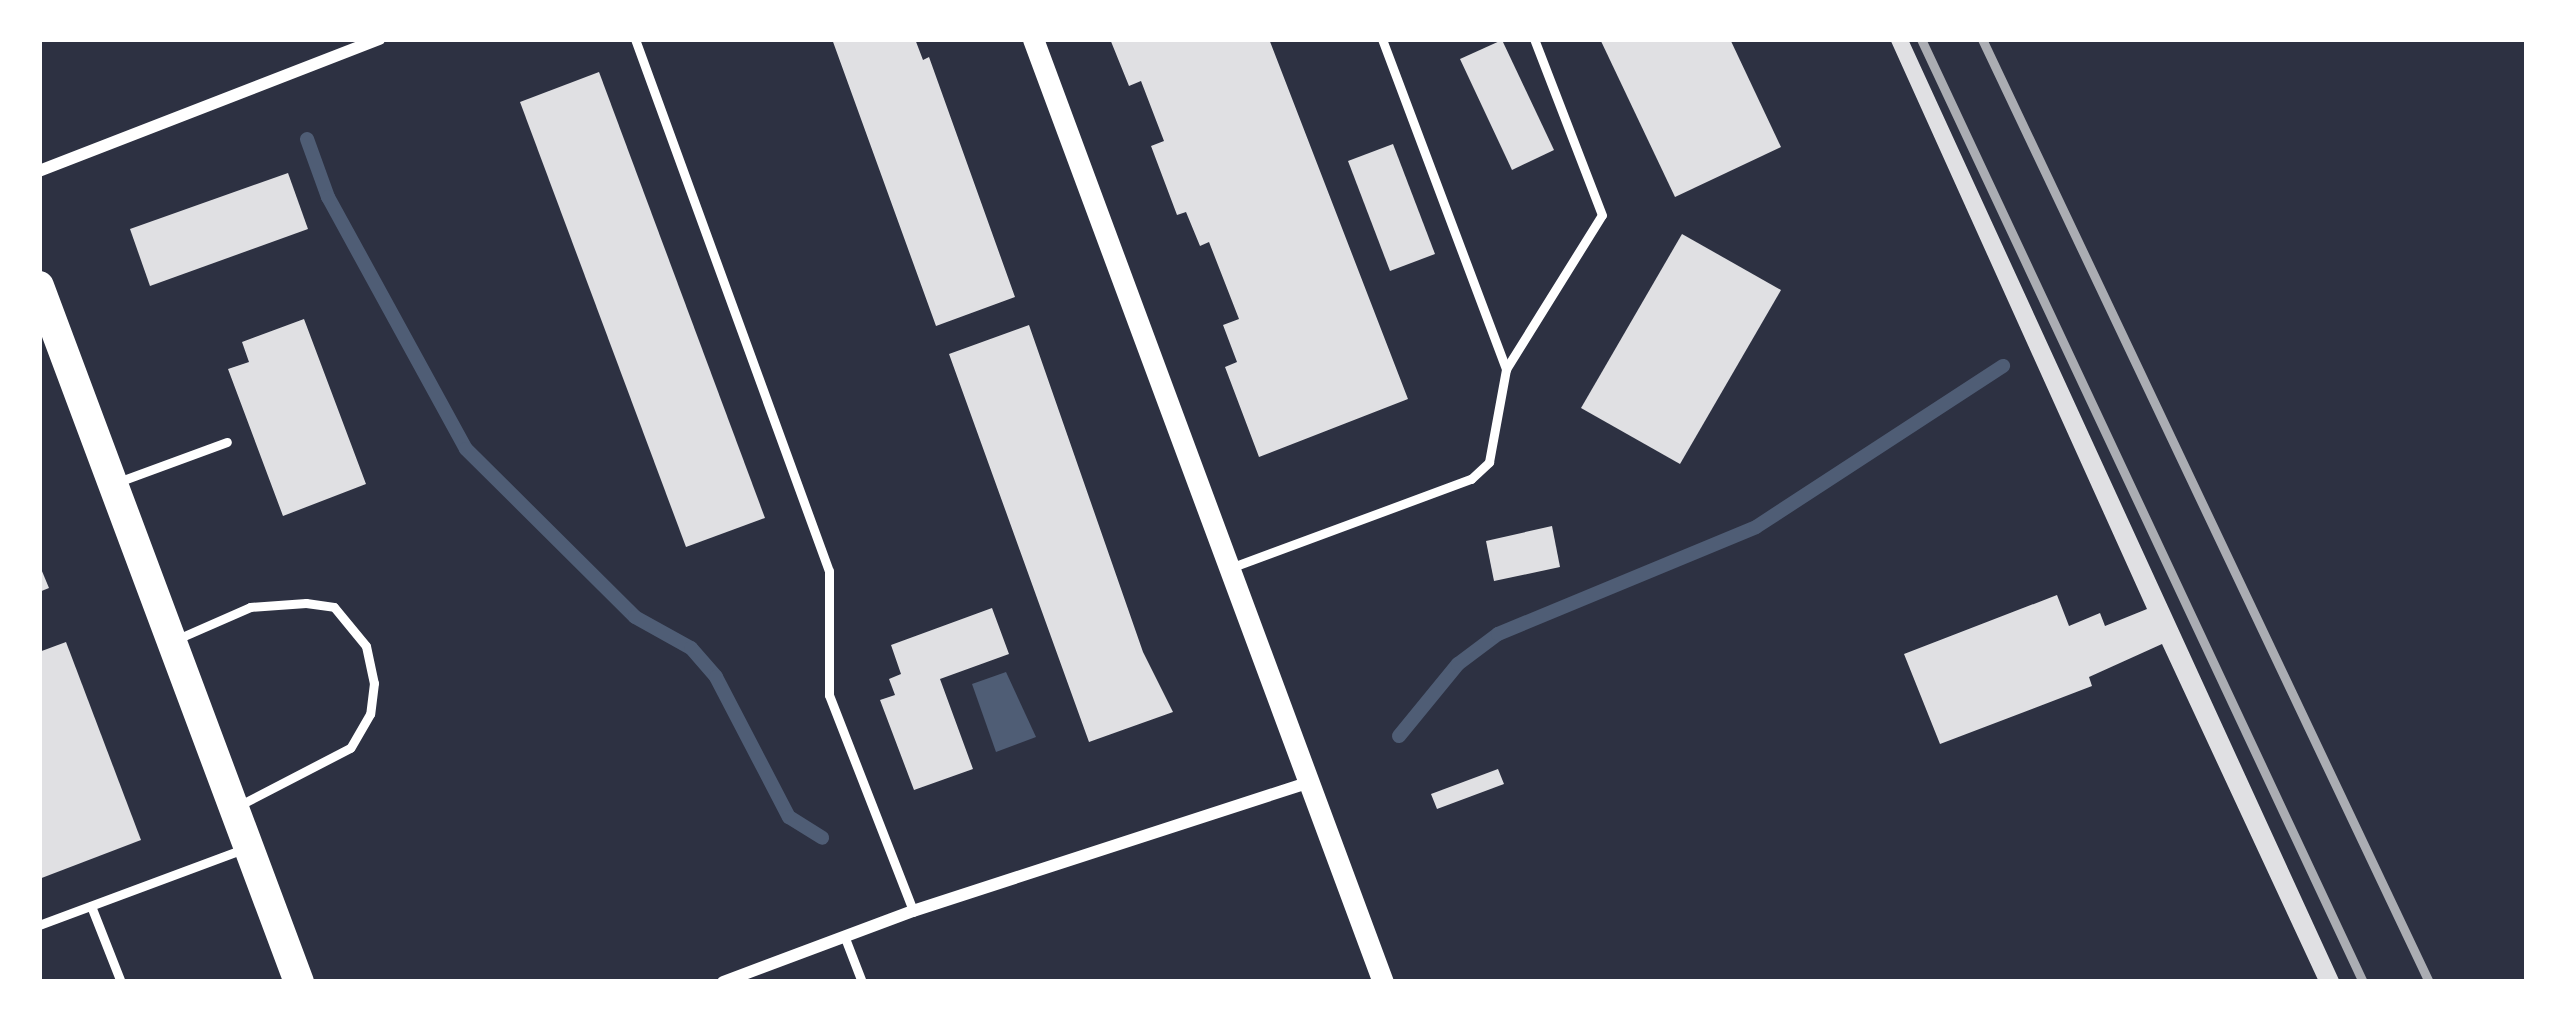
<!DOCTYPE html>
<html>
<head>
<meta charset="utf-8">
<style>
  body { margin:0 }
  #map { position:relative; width:2566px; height:1021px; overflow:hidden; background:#2d3142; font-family:"Nunito Sans",sans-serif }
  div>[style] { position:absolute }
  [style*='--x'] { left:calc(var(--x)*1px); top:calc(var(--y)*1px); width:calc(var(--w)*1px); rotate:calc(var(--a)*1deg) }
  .water>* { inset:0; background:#4f5d75 }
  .stream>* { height:14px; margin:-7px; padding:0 7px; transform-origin:7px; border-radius:7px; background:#4f5d75 }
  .building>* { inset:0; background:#e0e0e3 }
  .service>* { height:9px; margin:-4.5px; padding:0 4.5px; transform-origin:4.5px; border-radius:4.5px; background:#fff }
  .minor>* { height:12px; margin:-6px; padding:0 6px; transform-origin:6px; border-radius:6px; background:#fff }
  .tertiary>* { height:21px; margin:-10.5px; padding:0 10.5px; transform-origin:10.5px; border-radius:10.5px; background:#fff }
  .primary>* { height:30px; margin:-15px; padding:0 15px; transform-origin:15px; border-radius:15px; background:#fff }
  .rail>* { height:9px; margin:-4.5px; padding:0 4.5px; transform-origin:4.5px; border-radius:4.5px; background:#abadb3 }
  span { translate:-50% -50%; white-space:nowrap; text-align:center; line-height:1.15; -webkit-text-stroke:10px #fff; paint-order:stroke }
  .frame { position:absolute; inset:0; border:42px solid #fff; pointer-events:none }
</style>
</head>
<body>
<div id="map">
  <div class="water">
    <i style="clip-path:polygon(1006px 672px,1036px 737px,996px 752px,972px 684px)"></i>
  </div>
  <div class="stream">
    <i style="--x:307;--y:139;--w:62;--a:70.1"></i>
    <i style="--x:328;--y:197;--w:287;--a:61.3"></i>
    <i style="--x:466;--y:449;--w:238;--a:44.8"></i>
    <i style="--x:635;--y:617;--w:64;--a:29"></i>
    <i style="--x:691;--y:648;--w:38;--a:49"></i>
    <i style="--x:716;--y:677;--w:158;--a:62.5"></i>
    <i style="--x:789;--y:817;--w:39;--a:32"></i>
    <i style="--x:1399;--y:736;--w:93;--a:-50.7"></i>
    <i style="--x:1458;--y:664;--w:50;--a:-36.9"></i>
    <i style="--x:1498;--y:634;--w:279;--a:-22.5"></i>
    <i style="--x:1756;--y:527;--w:295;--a:-33.1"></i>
  </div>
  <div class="building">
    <i style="clip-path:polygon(832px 39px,915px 39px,923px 60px,929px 57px,1015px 297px,936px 326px)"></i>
    <i style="clip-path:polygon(1110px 39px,1269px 39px,1408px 399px,1259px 457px,1225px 367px,1237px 362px,1223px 325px,1239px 319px,1209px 242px,1200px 246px,1186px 212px,1177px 215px,1151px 146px,1164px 141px,1141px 81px,1129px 86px)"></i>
    <i style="clip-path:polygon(1600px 39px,1730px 39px,1781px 147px,1675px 197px)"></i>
    <i style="clip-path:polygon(1890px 39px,1908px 39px,2340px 982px,2319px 982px,2162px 644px,2089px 677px,2092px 686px,1940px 744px,1904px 654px,2057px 595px,2069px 626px,2100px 613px,2105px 626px,2147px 609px)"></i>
    <i style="clip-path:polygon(1502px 40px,1554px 150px,1512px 170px,1460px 59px)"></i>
    <i style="clip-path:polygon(599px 72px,765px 518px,686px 547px,520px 102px)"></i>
    <i style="clip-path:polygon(1393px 144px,1435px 254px,1390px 271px,1348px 161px)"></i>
    <i style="clip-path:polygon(288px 173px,308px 229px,150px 286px,130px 229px)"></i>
    <i style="clip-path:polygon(1682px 234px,1781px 290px,1680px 464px,1581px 408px)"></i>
    <i style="clip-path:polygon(304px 319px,366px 484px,283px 516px,228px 369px,249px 362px,242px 342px)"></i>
    <i style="clip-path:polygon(1029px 325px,1143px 652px,1173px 712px,1089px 742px,949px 354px)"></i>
    <i style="clip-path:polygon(1552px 526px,1560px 567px,1494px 581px,1486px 541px)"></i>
    <i style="clip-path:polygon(39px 564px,49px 588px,39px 592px)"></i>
    <i style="clip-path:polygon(992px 608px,1009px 654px,940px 679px,973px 769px,914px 790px,880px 700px,895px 695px,889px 679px,901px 674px,891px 645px)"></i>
    <i style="clip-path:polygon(66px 642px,141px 840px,39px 879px,39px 652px)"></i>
    <i style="clip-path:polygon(1498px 769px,1504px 784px,1437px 809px,1431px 794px)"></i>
  </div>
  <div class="service">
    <i style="--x:635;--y:39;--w:566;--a:69.97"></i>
    <i style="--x:829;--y:571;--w:124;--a:90"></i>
    <i style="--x:829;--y:695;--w:232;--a:68.7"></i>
    <i style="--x:1382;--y:39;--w:353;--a:69.4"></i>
    <i style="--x:118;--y:482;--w:116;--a:-20.2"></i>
    <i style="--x:1230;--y:568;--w:257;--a:-20.3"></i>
    <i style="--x:1471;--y:479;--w:25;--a:-43"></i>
    <i style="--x:1489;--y:462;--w:95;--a:-79.6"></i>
    <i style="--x:1506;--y:369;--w:181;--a:-58.1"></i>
    <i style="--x:1602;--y:215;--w:189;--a:-111.1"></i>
    <i style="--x:175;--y:640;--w:82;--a:-23.7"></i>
    <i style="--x:250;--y:607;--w:56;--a:-4.1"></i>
    <i style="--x:306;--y:603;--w:28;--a:8"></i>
    <i style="--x:334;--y:607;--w:50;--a:50.6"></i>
    <i style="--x:366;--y:646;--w:38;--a:78"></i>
    <i style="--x:374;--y:683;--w:31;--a:97"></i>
    <i style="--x:370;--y:714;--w:39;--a:120"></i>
    <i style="--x:350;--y:748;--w:126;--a:152.6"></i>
    <i style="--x:91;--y:906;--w:82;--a:68.5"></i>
    <i style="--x:39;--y:925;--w:218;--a:-20.4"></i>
    <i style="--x:845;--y:938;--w:47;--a:68.9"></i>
  </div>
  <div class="minor">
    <i style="--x:39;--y:171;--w:365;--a:-21.2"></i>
    <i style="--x:723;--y:982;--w:203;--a:-20.5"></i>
    <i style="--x:913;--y:911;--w:416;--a:-18"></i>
  </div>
  <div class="tertiary">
    <i style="--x:1033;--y:39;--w:1006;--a:69.64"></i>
  </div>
  <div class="primary">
    <i style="--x:39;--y:286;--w:743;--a:69.52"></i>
  </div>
  <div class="rail">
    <i style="--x:1921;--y:39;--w:1041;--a:64.89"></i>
    <i style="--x:1982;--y:39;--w:1044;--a:64.64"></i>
  </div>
  <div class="frame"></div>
</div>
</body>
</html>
